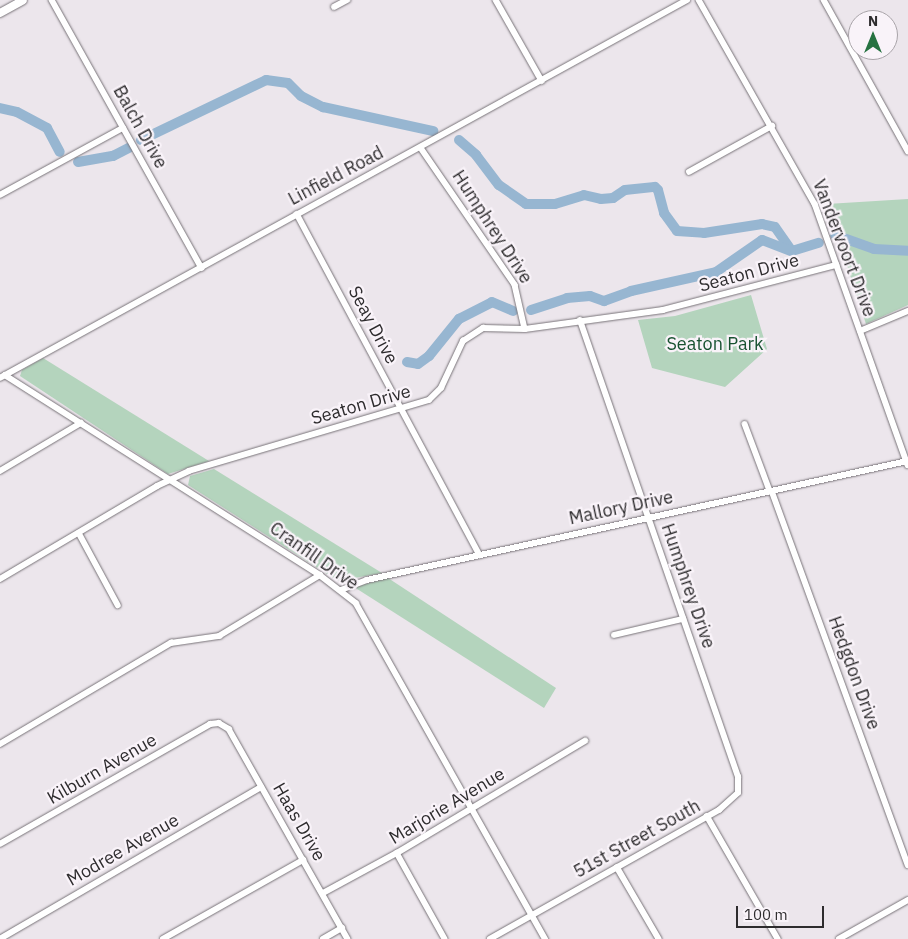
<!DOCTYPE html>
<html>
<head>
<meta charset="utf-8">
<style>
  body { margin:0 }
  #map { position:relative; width:908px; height:939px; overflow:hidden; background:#ece6ec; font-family:"IBM Plex Sans",sans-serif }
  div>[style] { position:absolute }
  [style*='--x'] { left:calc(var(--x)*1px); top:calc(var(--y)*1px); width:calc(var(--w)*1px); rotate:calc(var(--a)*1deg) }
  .green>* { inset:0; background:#b4d4bd }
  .river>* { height:10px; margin:-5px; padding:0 5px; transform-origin:5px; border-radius:5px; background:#97b6d1 }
  .roads { filter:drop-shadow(0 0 1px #787378) drop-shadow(0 0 1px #787378) }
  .street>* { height:5.5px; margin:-2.75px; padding:0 2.75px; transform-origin:2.75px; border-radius:2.75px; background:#fff }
  .secondary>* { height:8px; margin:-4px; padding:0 4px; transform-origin:4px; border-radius:4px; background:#fff }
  span { translate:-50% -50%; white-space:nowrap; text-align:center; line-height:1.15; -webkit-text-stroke:4.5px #f9f3f9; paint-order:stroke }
  .street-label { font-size:18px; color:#2e2c2e }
  .park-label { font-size:18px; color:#185231 }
  .north { position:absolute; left:848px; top:10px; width:50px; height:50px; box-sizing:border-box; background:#f9f3f9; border:1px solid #a8a3a8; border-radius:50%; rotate:0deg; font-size:14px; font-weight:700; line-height:20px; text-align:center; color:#2e2c2e }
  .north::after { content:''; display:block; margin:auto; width:18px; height:22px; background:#267241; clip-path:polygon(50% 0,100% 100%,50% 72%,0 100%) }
  .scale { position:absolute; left:736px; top:906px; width:88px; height:22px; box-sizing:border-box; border:2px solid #2e2c2e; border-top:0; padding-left:6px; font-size:15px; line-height:18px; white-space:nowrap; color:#2e2c2e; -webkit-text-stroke:4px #f9f3f9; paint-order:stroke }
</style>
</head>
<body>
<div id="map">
  <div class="green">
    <i style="clip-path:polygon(908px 199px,908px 305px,866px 324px,827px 204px)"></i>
    <i style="clip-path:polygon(751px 295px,767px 349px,725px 387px,652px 368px,638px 320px,675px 316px)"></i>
    <i style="clip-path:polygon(43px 358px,209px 461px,168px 474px,20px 376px,22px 370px)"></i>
    <i style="clip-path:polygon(214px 469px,382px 573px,338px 581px,188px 485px,190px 476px)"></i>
    <i style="clip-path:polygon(388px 578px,556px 688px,544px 708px,354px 587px)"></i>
  </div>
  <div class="river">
    <i style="--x:0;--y:108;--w:17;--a:13"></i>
    <i style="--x:17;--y:112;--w:34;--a:28"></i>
    <i style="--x:47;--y:128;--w:27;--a:62"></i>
    <i style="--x:141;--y:140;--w:139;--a:-25.6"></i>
    <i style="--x:266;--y:80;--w:22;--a:8"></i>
    <i style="--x:288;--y:83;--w:18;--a:45"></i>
    <i style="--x:301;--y:96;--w:25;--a:27"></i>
    <i style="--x:323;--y:107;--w:113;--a:12.3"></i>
    <i style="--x:459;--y:140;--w:23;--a:41"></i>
    <i style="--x:476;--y:155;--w:38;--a:53"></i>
    <i style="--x:499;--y:185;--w:33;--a:35"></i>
    <i style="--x:526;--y:204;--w:29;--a:0"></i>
    <i style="--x:555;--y:204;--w:30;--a:-17"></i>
    <i style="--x:584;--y:195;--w:17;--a:13"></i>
    <i style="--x:601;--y:199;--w:12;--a:-5"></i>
    <i style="--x:613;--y:198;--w:14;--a:-34"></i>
    <i style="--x:625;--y:190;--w:30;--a:-6"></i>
    <i style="--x:655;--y:187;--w:4;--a:45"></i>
    <i style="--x:658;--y:190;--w:24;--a:75"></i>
    <i style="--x:664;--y:213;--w:22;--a:54"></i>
    <i style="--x:677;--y:231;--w:27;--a:4"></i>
    <i style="--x:704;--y:233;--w:59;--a:-8.8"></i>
    <i style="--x:762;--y:224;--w:13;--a:13"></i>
    <i style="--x:775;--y:227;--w:29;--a:55"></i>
    <i style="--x:792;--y:251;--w:28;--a:-17"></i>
    <i style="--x:78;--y:162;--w:36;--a:-10"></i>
    <i style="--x:113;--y:156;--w:18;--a:-27"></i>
    <i style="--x:835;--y:235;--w:41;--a:19.7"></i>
    <i style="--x:874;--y:249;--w:34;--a:3"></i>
    <i style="--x:531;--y:310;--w:38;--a:-18"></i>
    <i style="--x:567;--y:298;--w:23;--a:-5"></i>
    <i style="--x:590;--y:296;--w:15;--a:20"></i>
    <i style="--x:604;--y:301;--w:29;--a:-20"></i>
    <i style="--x:631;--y:291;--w:87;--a:-12.6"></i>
    <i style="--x:716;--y:272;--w:56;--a:-34.8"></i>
    <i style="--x:762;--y:240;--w:31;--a:21"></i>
    <i style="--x:407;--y:362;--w:11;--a:10"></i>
    <i style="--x:418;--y:364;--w:14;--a:-36"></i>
    <i style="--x:429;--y:356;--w:48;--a:-51"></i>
    <i style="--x:459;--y:319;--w:37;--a:-27"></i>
    <i style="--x:492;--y:302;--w:23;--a:23"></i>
  </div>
  <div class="roads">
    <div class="street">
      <i style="--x:52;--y:0;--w:307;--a:60.8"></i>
      <i style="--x:496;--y:0;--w:93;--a:60.4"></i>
      <i style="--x:699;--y:0;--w:235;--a:60.4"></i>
      <i style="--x:815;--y:204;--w:277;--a:70.4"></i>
      <i style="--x:824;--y:0;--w:173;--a:60.9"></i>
      <i style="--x:334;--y:7;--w:15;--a:-28"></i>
      <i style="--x:421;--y:148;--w:166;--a:55.5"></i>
      <i style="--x:515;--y:285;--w:45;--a:77.2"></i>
      <i style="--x:689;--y:172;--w:95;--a:-29"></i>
      <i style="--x:0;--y:195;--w:140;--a:-28.6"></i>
      <i style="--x:297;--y:214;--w:387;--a:61.8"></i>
      <i style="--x:860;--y:331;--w:52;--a:-22.6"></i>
      <i style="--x:5;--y:375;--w:373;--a:32.4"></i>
      <i style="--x:320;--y:575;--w:46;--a:37.9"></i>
      <i style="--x:356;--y:603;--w:386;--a:60.6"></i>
      <i style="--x:0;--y:378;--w:784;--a:-28.82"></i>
      <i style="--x:745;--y:424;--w:72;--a:69.5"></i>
      <i style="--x:0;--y:471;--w:94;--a:-30.7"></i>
      <i style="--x:772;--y:491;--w:398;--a:70"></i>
      <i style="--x:79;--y:533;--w:82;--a:61.6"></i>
      <i style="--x:0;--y:579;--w:182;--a:-30.6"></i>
      <i style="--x:157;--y:486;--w:35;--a:-25"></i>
      <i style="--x:189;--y:471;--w:250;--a:-16.5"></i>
      <i style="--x:429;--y:400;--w:17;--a:-45"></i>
      <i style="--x:441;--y:388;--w:52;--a:-64.9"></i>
      <i style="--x:463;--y:341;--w:24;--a:-33"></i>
      <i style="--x:483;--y:328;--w:42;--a:1.4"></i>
      <i style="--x:525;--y:329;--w:139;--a:-7.8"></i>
      <i style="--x:663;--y:310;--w:179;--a:-14.6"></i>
      <i style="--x:341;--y:590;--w:28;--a:-21"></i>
      <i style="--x:367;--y:580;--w:554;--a:-12.41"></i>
      <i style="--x:614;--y:635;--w:71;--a:-13.1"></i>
      <i style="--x:0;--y:744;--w:199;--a:-30.6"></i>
      <i style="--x:171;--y:643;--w:49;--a:-8.3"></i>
      <i style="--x:219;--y:636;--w:118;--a:-31.1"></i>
      <i style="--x:707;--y:816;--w:142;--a:60"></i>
      <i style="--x:0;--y:844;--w:242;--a:-29.7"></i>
      <i style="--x:210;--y:724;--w:9;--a:-6"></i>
      <i style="--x:219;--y:723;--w:12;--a:31"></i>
      <i style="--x:229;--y:729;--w:241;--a:60.5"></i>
      <i style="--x:397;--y:853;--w:98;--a:60.8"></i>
      <i style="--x:617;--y:867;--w:83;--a:59.7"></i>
      <i style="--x:323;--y:893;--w:84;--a:-28.4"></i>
      <i style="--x:397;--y:853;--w:219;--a:-30.8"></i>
      <i style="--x:0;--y:939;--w:302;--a:-30.2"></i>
      <i style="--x:163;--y:939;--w:161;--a:-29.4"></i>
      <i style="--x:323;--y:939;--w:22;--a:-30"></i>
      <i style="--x:490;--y:939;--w:263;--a:-29.4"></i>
      <i style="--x:719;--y:810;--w:25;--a:-42"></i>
      <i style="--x:738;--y:793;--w:16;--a:-90"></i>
      <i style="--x:738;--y:777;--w:483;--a:-109.1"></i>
      <i style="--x:839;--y:939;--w:79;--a:-29.5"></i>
    </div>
    <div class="secondary">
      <i style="--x:0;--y:13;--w:26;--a:-29"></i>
    </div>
  </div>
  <div class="street-label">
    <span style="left:140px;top:127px;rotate:61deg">Balch Drive</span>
    <span style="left:336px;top:176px;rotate:-28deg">Linfield Road</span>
    <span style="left:492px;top:227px;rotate:57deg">Humphrey Drive</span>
    <span style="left:844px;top:248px;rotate:69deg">Vandervoort Drive</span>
    <span style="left:749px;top:273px;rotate:-15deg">Seaton Drive</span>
    <span style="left:373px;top:325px;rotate:62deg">Seay Drive</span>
    <span style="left:361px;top:405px;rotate:-16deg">Seaton Drive</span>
    <span style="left:621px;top:508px;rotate:-12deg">Mallory Drive</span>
    <span style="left:314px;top:556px;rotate:35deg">Cranfill Drive</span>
    <span style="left:688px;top:586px;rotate:71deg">Humphrey Drive</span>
    <span style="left:854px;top:673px;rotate:70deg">Hedgdon Drive</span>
    <span style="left:102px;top:769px;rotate:-30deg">Kilburn Avenue</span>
    <span style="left:447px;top:806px;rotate:-31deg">Marjorie Avenue</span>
    <span style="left:299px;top:822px;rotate:60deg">Haas Drive</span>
    <span style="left:637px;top:839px;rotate:-29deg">51st Street South</span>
    <span style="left:123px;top:850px;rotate:-30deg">Modree Avenue</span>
  </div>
  <div class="park-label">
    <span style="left:715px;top:344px">Seaton Park</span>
  </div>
  <div class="north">N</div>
  <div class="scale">100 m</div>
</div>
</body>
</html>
